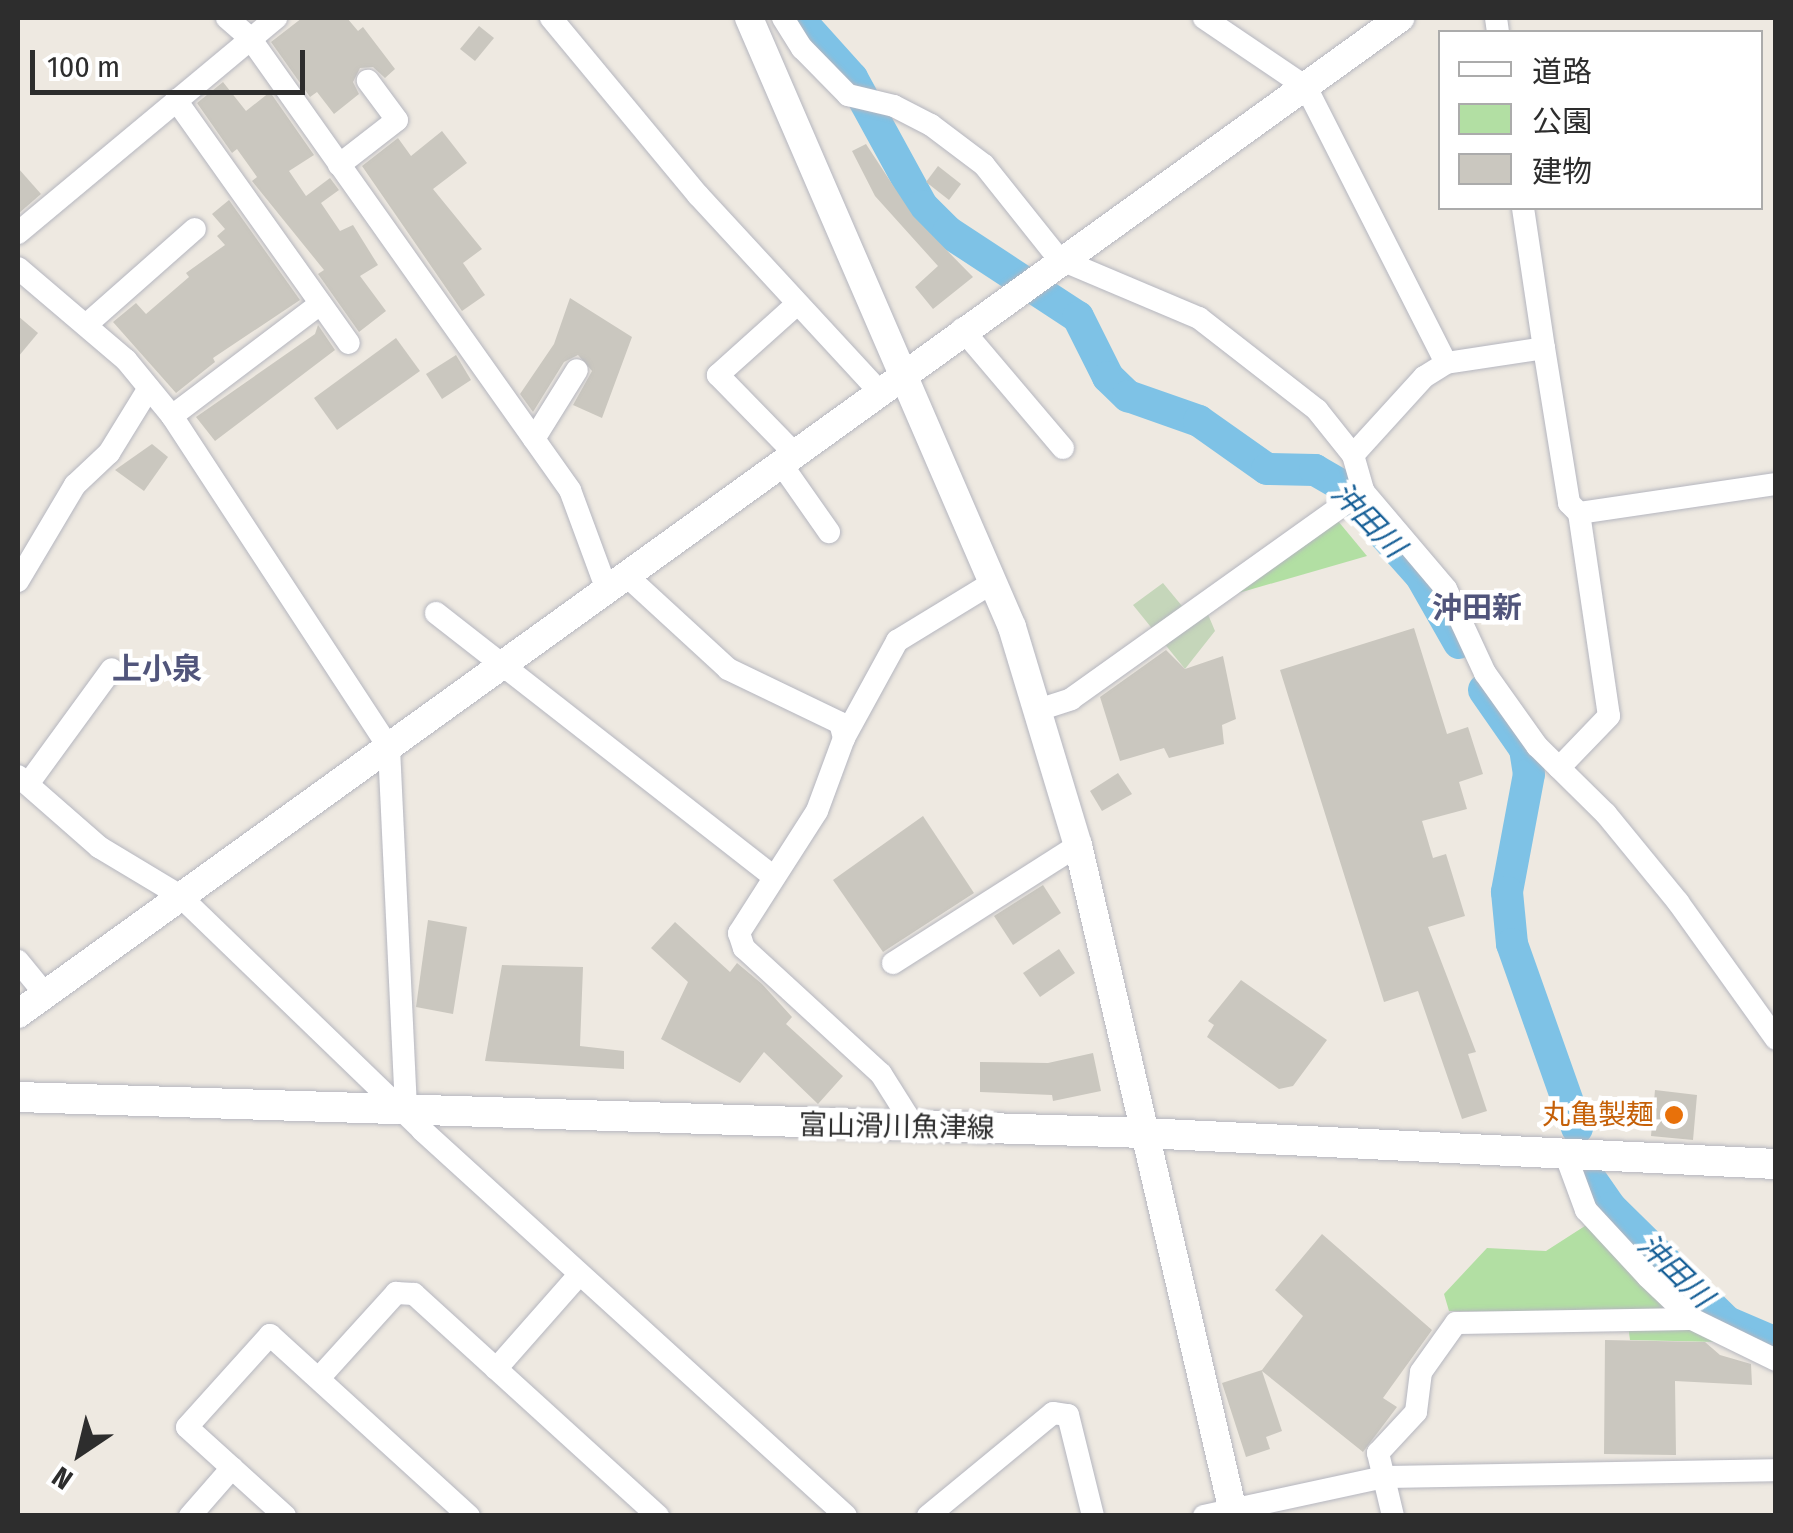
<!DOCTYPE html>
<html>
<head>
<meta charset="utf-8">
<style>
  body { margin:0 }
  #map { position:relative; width:1793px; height:1533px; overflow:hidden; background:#eee9e1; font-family:"Fira Sans Condensed","Noto Sans JP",sans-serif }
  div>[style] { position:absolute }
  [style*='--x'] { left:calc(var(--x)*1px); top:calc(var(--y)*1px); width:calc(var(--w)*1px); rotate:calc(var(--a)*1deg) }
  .green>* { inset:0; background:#b2dfa3 }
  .cemetery>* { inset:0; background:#c5d6ba }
  .river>* { height:32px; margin:-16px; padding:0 16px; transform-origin:16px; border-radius:16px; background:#7ec2e6 }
  .building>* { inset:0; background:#cac7bf }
  .roads { filter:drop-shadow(0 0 2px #b5b6bf) drop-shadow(0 0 2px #b5b6bf) }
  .minor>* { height:22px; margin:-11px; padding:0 11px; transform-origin:11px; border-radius:11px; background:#fff }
  .tertiary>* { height:28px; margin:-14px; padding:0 14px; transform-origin:14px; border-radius:14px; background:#fff }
  .secondary>* { height:30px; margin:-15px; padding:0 15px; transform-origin:15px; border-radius:15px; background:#fff }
  .dots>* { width:28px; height:28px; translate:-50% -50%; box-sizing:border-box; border:5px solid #fff; border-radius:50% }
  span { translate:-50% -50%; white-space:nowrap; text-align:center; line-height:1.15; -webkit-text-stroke:9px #fff; paint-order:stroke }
  .food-label { font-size:28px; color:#c56008 }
  .right { translate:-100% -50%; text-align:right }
  .street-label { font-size:28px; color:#2d2d2d }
  .water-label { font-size:30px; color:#186097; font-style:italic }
  .neighbourhood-label { font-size:30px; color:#51557b; font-weight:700 }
  .frame { position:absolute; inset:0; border:20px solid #2d2d2d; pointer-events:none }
  .legend { position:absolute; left:1438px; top:30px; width:325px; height:180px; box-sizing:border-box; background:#fff; border:2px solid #ababab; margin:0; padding:12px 18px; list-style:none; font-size:30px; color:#2d2d2d }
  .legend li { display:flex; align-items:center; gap:20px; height:50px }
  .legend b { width:50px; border:2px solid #ababab }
  .north { position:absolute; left:30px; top:1403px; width:100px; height:100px; -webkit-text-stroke:8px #fff; paint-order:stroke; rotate:215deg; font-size:28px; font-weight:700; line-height:40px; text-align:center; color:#2d2d2d }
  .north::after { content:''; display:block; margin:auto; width:35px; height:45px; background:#2d2d2d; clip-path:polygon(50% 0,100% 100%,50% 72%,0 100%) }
  .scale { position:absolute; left:30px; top:50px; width:275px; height:45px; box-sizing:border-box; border:5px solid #2d2d2d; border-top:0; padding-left:12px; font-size:30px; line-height:35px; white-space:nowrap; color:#2d2d2d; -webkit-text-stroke:8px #fff; paint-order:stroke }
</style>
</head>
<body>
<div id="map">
  <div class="green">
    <i style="clip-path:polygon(1338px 521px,1367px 556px,1235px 594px)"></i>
    <i style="clip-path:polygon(1588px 1224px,1669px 1305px,1665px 1313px,1449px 1311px,1444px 1294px,1487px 1248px,1546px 1251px)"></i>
    <i style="clip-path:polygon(1689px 1324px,1719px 1342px,1630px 1340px,1628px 1325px)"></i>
  </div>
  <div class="cemetery">
    <i style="clip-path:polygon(1163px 583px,1182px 606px,1207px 612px,1215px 631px,1185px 669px,1133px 605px)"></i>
  </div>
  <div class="river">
    <i style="--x:798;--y:18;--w:81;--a:48"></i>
    <i style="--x:852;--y:78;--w:146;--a:61.3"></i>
    <i style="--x:922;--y:206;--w:37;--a:45"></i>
    <i style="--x:948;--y:232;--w:155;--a:33.2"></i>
    <i style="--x:1078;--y:317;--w:67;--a:63.4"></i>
    <i style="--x:1108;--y:377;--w:28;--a:44"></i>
    <i style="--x:1128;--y:396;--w:75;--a:19.4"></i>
    <i style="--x:1199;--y:421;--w:83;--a:35.2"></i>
    <i style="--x:1267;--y:469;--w:48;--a:1.2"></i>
    <i style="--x:1315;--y:470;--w:28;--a:30"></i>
    <i style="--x:1339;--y:484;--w:123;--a:48.3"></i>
    <i style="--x:1421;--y:576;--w:77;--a:60.4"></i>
    <i style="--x:1484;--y:690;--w:72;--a:55.2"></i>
    <i style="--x:1525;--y:749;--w:25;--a:81"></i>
    <i style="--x:1529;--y:774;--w:120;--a:100.6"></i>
    <i style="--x:1507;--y:892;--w:52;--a:84.5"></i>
    <i style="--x:1512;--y:944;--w:195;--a:70.5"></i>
    <i style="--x:1590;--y:1178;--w:37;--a:55"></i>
    <i style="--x:1611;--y:1208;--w:163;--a:44.5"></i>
    <i style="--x:1727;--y:1322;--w:53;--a:23.2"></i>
  </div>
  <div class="building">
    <i style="clip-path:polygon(302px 18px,347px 18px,358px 31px,363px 27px,395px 69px,385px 78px,373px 67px,360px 68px,353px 82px,359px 94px,334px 114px,317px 92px,310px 97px,271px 42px)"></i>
    <i style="clip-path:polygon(479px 26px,494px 38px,475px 61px,460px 49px)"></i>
    <i style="clip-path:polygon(223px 82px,246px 111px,270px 92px,314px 155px,289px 171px,306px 196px,330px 178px,339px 190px,321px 203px,340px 231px,353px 225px,378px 265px,360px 276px,386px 311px,359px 332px,318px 274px,324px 270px,252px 181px,257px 177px,237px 149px,232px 153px,197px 103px)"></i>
    <i style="clip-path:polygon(442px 131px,467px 163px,433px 189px,482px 249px,463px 263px,485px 295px,462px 311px,362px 166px,398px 138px,411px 156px)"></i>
    <i style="clip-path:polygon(866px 144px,913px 216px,973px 277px,933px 309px,915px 287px,938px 266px,875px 196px,852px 151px)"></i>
    <i style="clip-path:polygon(938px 166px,961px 184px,949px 200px,926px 182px)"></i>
    <i style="clip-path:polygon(18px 168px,41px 194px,18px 214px)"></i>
    <i style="clip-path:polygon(229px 200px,300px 300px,213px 358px,215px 362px,176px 393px,113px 322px,136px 303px,146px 314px,189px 277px,186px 273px,225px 245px,217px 236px,225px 229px,212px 214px)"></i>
    <i style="clip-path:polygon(570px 298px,632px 337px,602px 418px,573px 405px,592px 371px,578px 355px,564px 362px,533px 412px,520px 394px,554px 344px)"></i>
    <i style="clip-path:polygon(18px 316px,38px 333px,18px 357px)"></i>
    <i style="clip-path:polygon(318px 325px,335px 350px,215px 441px,196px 417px,315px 334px)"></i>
    <i style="clip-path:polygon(396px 338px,420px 371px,337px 430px,314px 398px)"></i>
    <i style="clip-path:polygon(456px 355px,471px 380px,442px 399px,426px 374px)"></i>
    <i style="clip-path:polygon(152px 444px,168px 457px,144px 491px,115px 470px)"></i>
    <i style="clip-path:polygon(1414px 628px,1447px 734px,1468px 727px,1483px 774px,1459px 782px,1467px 809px,1422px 821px,1433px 858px,1446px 854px,1465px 916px,1428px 927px,1476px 1052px,1468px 1054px,1487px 1111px,1462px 1119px,1418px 991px,1384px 1002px,1280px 670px)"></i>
    <i style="clip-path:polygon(1166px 650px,1185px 669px,1223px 656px,1236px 719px,1222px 725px,1224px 744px,1169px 758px,1164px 748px,1120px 761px,1100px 697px)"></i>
    <i style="clip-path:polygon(1118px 773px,1132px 794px,1102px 811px,1090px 791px)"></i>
    <i style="clip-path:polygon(923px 816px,974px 893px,883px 952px,833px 880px)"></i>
    <i style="clip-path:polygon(1043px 885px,1061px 913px,1013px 945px,994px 916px)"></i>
    <i style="clip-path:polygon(428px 920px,467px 927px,453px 1014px,416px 1007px)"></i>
    <i style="clip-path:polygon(675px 922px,730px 972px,737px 963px,762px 984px,792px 1017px,786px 1024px,843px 1076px,818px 1104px,764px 1052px,740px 1083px,661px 1039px,688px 982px,651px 948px)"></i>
    <i style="clip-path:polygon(1059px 949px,1075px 973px,1040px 997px,1023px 973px)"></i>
    <i style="clip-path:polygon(502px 965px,583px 967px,580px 1046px,624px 1051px,624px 1069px,485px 1061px)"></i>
    <i style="clip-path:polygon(1241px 980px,1327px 1040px,1293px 1086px,1279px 1089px,1207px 1037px,1214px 1025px,1208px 1021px)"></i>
    <i style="clip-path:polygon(1093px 1053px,1101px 1091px,1053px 1101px,1052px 1095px,980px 1092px,980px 1062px,1048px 1063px)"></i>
    <i style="clip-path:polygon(1655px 1090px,1697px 1095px,1693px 1140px,1651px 1136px)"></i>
    <i style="clip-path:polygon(1322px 1234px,1432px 1330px,1383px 1398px,1397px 1407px,1363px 1452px,1262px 1371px,1282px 1431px,1266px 1437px,1270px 1449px,1246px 1457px,1222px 1383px,1262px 1370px,1303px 1316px,1275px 1290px)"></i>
    <i style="clip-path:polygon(1605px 1340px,1705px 1342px,1720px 1355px,1751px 1364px,1752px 1385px,1675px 1381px,1676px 1455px,1604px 1454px)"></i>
  </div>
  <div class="roads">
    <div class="minor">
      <i style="--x:227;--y:18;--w:30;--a:41"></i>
      <i style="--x:250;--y:38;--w:554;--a:54.7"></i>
      <i style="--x:570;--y:490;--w:107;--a:69.7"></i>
      <i style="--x:551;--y:18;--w:230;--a:50.3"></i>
      <i style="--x:698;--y:195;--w:264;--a:47.3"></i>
      <i style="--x:783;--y:18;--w:36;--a:58"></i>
      <i style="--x:802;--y:48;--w:66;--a:45.6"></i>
      <i style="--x:848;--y:95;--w:47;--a:13.4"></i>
      <i style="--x:894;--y:106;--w:42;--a:27.2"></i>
      <i style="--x:931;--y:125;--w:66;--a:37"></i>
      <i style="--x:984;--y:165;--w:120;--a:51.4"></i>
      <i style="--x:1059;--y:259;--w:152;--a:22.9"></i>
      <i style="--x:1199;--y:318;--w:150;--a:37.9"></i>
      <i style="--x:1317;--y:410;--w:58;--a:51.3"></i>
      <i style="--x:1353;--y:455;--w:37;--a:74"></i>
      <i style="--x:1363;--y:491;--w:128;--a:49.7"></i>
      <i style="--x:1446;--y:589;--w:93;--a:65.1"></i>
      <i style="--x:1485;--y:673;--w:90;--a:54.5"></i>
      <i style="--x:1537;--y:746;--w:97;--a:44.6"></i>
      <i style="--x:1606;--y:814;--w:114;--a:50.7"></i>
      <i style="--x:1678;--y:902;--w:168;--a:54.4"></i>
      <i style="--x:1204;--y:18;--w:123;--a:34.1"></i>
      <i style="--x:1306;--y:87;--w:309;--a:63.1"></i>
      <i style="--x:1496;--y:18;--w:14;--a:82"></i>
      <i style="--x:176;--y:100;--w:298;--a:54.6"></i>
      <i style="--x:339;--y:165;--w:73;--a:-37.8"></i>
      <i style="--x:397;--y:120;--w:49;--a:-126.6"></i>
      <i style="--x:1523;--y:208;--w:142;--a:81.5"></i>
      <i style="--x:18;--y:233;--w:336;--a:-39.8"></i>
      <i style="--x:18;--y:268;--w:142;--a:40.4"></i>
      <i style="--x:126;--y:360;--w:72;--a:50.6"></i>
      <i style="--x:172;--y:416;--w:397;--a:56.8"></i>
      <i style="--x:389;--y:748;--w:364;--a:87.3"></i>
      <i style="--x:796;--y:305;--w:105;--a:138.1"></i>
      <i style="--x:718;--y:375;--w:112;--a:45.7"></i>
      <i style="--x:86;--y:325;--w:145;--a:-41.4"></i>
      <i style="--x:962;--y:329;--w:156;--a:49.7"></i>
      <i style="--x:172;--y:416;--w:186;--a:-37.1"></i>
      <i style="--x:534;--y:439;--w:81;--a:-58.1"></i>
      <i style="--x:1353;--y:455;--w:105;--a:-47.7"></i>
      <i style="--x:1424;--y:377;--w:26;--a:-32"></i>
      <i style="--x:1446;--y:363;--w:99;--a:-8.7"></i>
      <i style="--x:1544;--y:348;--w:157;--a:80.8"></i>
      <i style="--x:1569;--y:503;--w:14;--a:45"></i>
      <i style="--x:1579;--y:513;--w:205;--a:81.6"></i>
      <i style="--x:1609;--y:716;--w:72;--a:133.9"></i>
      <i style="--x:782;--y:465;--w:82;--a:55"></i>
      <i style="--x:1579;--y:513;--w:199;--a:-8.4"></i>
      <i style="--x:627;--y:576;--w:137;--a:42.6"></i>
      <i style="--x:728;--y:669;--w:124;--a:25.7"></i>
      <i style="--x:840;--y:723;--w:16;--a:75"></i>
      <i style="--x:844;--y:738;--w:78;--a:110.3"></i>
      <i style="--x:817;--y:811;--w:145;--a:122.6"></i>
      <i style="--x:739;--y:933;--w:16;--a:72"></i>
      <i style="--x:744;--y:948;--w:186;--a:42.6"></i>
      <i style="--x:881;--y:1074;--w:64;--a:57.8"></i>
      <i style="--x:18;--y:581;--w:112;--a:-59.3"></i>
      <i style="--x:75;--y:485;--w:47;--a:-43.3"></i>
      <i style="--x:109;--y:453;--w:76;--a:-58.4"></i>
      <i style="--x:436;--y:613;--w:427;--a:38"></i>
      <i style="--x:1038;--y:710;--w:35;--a:-18"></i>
      <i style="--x:1071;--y:699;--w:359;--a:-35.5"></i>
      <i style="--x:844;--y:738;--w:111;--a:-61.3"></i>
      <i style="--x:897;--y:641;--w:111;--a:-31.4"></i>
      <i style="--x:18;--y:776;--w:108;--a:41.2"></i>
      <i style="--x:99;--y:847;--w:93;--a:31"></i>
      <i style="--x:179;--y:895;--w:338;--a:44"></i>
      <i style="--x:422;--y:1130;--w:573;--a:42.31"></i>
      <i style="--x:28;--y:784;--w:142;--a:-53.9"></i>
      <i style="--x:18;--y:961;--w:43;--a:50.7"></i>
      <i style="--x:893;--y:963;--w:219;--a:-32.5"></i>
      <i style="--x:1566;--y:1156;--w:58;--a:69.7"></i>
      <i style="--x:1586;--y:1210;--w:91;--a:47.2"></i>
      <i style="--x:1648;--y:1277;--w:61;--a:43.7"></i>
      <i style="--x:1692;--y:1319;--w:93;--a:26"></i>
      <i style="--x:496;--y:1369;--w:125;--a:-48.6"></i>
      <i style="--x:319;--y:1378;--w:115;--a:-47.8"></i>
      <i style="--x:396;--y:1293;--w:18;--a:3"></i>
      <i style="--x:414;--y:1294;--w:330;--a:42.3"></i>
      <i style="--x:190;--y:1516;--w:64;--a:-48.8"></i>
      <i style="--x:285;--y:1516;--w:132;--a:-137.8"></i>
      <i style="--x:187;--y:1427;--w:124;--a:-47.9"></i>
      <i style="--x:270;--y:1335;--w:269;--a:42.3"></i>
      <i style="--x:928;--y:1516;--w:162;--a:-39.5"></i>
      <i style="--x:1053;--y:1413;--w:15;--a:8"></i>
      <i style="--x:1068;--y:1415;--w:104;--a:76.1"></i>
      <i style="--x:1204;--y:1516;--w:184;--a:-12.2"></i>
      <i style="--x:1384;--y:1477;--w:392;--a:-1"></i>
      <i style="--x:1393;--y:1516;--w:65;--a:-103.4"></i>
      <i style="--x:1378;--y:1453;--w:56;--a:-47.2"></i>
      <i style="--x:1416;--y:1412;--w:40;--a:-82.9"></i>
      <i style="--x:1421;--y:1372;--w:60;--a:-54.5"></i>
      <i style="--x:1456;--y:1323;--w:236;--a:-1"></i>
    </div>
    <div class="tertiary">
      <i style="--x:749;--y:18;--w:663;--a:66.64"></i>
      <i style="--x:1012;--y:627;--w:228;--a:73.2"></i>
      <i style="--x:1078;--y:845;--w:689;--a:76.91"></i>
      <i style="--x:18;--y:1014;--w:1704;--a:-35.78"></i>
    </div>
    <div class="secondary">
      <i style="--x:18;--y:1097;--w:1127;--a:1.83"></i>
      <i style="--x:1144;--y:1133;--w:633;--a:2.81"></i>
    </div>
  </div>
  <div class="dots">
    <i style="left:1674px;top:1115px;background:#e8710a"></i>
  </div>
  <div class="food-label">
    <span class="right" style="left:1654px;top:1115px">丸亀製麺</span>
  </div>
  <div class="street-label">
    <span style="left:897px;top:1127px;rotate:1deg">富山滑川魚津線</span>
  </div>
  <div class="water-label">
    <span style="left:1368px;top:520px;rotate:46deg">沖田川</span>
    <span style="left:1675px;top:1271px;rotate:44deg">沖田川</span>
  </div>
  <div class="neighbourhood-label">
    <span style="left:1477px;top:608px">沖田新</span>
    <span style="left:157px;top:669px">上小泉</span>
  </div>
  <div class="frame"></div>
  <ul class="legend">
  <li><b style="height:12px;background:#fff"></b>道路</li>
  <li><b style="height:28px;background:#b2dfa3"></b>公園</li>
  <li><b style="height:28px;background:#cac7bf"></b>建物</li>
  </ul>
  <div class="north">N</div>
  <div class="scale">100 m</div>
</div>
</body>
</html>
